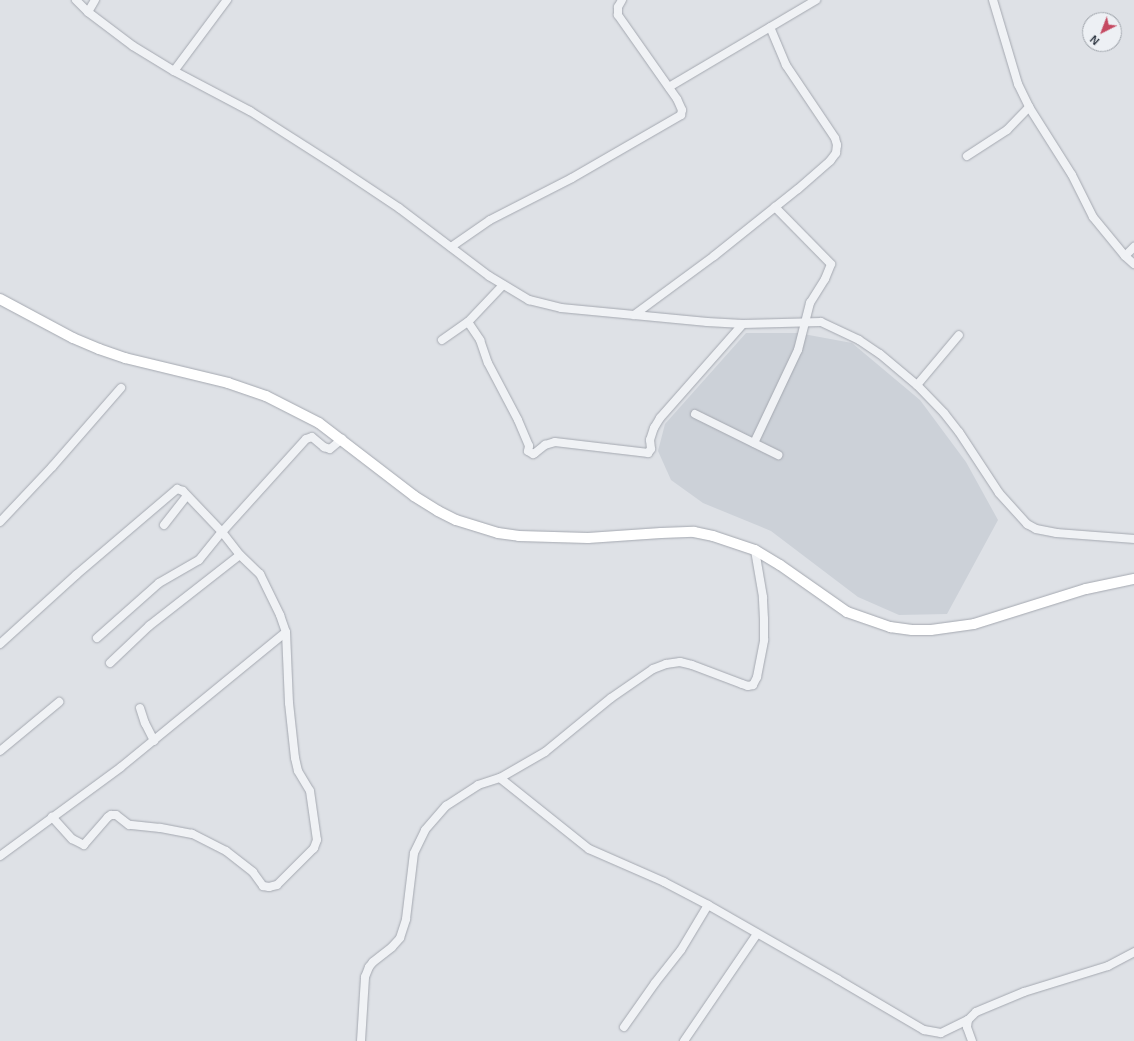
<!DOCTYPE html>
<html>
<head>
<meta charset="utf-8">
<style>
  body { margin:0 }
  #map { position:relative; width:1134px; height:1041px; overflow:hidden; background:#dee1e6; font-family:Helvetica,sans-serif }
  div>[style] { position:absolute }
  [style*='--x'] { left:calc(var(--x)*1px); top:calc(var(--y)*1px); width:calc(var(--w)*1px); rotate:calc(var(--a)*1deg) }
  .built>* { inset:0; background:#ccd1d8 }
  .roads { filter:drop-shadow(0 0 1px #a4a8b0) drop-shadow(0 0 1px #a4a8b0) }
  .minor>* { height:8px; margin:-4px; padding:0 4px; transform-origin:4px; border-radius:4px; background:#f0f2f5 }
  .major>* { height:10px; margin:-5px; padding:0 5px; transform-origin:5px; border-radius:5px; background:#fff }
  span { translate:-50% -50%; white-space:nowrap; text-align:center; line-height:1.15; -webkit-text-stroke:3px #edf0f4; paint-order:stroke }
  .north { position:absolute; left:1082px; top:12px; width:40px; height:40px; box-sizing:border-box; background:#edf0f4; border:1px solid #9ea3aa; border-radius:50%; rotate:222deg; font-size:11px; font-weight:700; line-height:16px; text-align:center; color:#28303c }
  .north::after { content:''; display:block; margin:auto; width:14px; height:18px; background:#c54961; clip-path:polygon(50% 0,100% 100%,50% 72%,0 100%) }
</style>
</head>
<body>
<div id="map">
  <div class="built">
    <i style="clip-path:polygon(746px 333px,798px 333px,852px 343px,920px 400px,966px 462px,998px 520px,947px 614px,899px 615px,858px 597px,771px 531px,703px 503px,671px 480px,658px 451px,665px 424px)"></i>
  </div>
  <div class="roads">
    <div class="minor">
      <i style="--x:76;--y:0;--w:17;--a:45"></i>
      <i style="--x:88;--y:12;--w:56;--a:37.1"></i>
      <i style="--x:133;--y:46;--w:48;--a:31.4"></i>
      <i style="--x:174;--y:71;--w:86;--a:27.8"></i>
      <i style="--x:250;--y:111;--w:102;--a:32.6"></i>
      <i style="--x:336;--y:166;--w:76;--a:33.7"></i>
      <i style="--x:399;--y:208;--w:113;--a:37.1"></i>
      <i style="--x:489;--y:276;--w:47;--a:31"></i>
      <i style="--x:529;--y:300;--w:33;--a:14"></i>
      <i style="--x:561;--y:308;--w:147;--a:5.5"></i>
      <i style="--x:707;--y:322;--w:36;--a:3"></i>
      <i style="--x:743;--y:324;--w:78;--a:-1.5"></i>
      <i style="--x:821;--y:322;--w:42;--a:25.3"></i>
      <i style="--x:859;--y:340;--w:25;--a:34"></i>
      <i style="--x:880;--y:354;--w:48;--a:40"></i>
      <i style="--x:917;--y:385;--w:39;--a:46"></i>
      <i style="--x:944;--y:413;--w:24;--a:52"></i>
      <i style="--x:959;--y:432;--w:73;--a:56.7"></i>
      <i style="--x:999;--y:493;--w:42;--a:47.9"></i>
      <i style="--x:1027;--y:524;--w:10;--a:29"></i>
      <i style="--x:1036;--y:529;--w:21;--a:11"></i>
      <i style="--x:1057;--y:533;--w:77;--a:4.5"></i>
      <i style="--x:993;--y:0;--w:88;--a:73.4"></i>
      <i style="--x:1018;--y:84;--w:25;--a:64"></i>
      <i style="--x:1029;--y:107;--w:80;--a:57.7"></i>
      <i style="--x:1072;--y:175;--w:47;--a:63.4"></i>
      <i style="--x:1093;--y:217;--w:50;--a:50.6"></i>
      <i style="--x:1125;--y:256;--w:12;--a:42"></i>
      <i style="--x:88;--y:12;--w:14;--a:-60"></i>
      <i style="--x:174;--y:71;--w:89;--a:-53.3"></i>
      <i style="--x:669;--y:87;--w:171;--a:-30.6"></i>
      <i style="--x:967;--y:156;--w:48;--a:-33"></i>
      <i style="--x:1007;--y:130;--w:32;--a:-46"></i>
      <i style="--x:451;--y:247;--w:47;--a:-34.7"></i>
      <i style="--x:490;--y:220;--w:92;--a:-27.1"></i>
      <i style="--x:572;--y:178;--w:126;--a:-30"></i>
      <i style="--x:681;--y:115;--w:5;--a:-79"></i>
      <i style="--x:682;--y:110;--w:12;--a:-114"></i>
      <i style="--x:677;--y:99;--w:103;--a:-125.1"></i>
      <i style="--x:618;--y:15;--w:8;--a:-90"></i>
      <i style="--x:618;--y:7;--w:8;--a:-60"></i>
      <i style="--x:1125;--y:256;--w:13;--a:-45"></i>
      <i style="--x:634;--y:315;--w:99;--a:-36.4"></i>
      <i style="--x:714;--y:256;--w:107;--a:-38.6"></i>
      <i style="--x:798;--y:189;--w:43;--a:-41.2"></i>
      <i style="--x:830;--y:161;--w:10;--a:-53"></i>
      <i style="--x:836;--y:153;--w:8;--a:-83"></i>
      <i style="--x:837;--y:145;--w:7;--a:-106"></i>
      <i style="--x:835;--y:138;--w:88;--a:-123.9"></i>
      <i style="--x:786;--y:65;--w:41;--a:-112.8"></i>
      <i style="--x:468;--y:322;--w:22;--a:56"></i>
      <i style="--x:480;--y:340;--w:24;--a:71"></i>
      <i style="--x:488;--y:363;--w:64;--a:62.2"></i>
      <i style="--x:518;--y:420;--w:28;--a:67"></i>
      <i style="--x:529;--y:446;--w:5;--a:101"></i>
      <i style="--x:528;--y:451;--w:6;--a:31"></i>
      <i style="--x:533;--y:454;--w:2;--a:-27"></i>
      <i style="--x:535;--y:453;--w:13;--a:-39"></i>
      <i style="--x:545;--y:445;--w:10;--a:-17"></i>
      <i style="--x:555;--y:442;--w:94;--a:6.7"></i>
      <i style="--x:648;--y:453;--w:5;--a:-53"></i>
      <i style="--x:651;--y:449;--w:9;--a:-96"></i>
      <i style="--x:650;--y:440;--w:13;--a:-72"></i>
      <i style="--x:654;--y:428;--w:12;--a:-59"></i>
      <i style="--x:660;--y:418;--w:125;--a:-48.6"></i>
      <i style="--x:442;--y:340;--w:32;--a:-35"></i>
      <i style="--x:468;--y:322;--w:51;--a:-46.6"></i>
      <i style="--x:917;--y:385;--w:65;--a:-50"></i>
      <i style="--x:695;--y:414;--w:93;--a:26.3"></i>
      <i style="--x:754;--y:443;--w:103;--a:-64.7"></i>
      <i style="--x:798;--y:350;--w:49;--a:-75.7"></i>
      <i style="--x:810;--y:303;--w:28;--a:-58"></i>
      <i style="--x:825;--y:279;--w:16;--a:-68"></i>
      <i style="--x:831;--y:264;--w:80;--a:-134.5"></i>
      <i style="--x:0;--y:522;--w:76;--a:-46.6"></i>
      <i style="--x:52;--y:467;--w:105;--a:-48.9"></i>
      <i style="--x:164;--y:525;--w:37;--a:-52"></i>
      <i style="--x:97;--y:638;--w:83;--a:-41.6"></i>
      <i style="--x:159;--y:583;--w:46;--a:-29.9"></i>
      <i style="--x:199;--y:560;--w:36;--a:-51"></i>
      <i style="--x:222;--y:532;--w:125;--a:-47.9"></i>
      <i style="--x:306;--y:439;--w:6;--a:-18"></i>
      <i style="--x:312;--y:437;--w:16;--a:40"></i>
      <i style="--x:324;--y:447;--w:6;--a:18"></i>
      <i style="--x:330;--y:449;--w:16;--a:-40"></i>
      <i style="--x:0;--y:644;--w:103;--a:-42.2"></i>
      <i style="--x:76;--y:575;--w:133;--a:-40.4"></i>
      <i style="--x:177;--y:489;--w:6;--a:18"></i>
      <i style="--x:183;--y:491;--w:57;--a:46.4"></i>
      <i style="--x:222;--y:532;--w:29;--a:52"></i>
      <i style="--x:240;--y:555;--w:28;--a:44"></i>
      <i style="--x:260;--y:574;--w:46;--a:64"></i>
      <i style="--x:280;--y:615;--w:18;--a:71"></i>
      <i style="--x:286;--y:632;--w:71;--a:87.6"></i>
      <i style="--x:289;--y:703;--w:55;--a:83.8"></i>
      <i style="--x:295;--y:758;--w:13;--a:77"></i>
      <i style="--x:298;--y:771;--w:23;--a:59"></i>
      <i style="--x:310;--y:791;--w:49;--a:81.9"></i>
      <i style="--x:317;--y:840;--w:9;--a:111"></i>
      <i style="--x:314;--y:848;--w:52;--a:135"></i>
      <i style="--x:277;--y:885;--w:8;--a:166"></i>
      <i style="--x:269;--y:887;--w:6;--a:-171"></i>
      <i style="--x:263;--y:886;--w:17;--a:-126"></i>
      <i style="--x:253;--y:872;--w:34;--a:-142"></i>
      <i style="--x:226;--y:851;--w:38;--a:-153"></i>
      <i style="--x:192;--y:834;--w:33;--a:-169"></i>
      <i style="--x:160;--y:828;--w:31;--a:-174"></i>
      <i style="--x:129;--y:825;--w:16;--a:-142"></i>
      <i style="--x:116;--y:815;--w:5;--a:180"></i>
      <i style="--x:111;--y:815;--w:4;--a:146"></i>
      <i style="--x:108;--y:817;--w:37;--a:131"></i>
      <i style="--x:84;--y:845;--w:13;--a:-153"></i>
      <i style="--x:72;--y:839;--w:30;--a:-132"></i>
      <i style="--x:110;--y:663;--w:54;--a:-43.5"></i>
      <i style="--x:149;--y:626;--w:115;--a:-38"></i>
      <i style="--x:140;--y:708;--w:16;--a:72"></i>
      <i style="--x:145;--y:723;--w:20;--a:63"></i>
      <i style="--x:0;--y:751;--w:77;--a:-39.7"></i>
      <i style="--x:500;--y:778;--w:114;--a:38.6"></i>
      <i style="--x:589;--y:849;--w:82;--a:23.7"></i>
      <i style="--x:664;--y:882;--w:50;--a:27.6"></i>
      <i style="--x:708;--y:905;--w:149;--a:29.8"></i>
      <i style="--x:837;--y:979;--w:101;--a:30.4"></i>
      <i style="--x:924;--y:1030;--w:17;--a:10"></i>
      <i style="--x:941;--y:1033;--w:30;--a:-26"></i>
      <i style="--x:0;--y:856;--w:150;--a:-36.3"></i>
      <i style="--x:121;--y:767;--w:213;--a:-39.3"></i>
      <i style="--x:624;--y:1027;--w:54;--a:-54.8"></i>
      <i style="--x:655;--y:983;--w:42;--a:-51.8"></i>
      <i style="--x:681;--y:950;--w:52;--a:-59"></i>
      <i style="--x:361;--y:1041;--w:64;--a:-86.4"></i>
      <i style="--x:365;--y:977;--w:11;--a:-68"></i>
      <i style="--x:369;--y:967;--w:6;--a:-51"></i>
      <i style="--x:373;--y:962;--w:24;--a:-38"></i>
      <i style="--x:392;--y:947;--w:12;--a:-48"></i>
      <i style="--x:400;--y:938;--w:20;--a:-72"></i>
      <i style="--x:406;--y:919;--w:66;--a:-83.1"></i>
      <i style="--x:414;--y:853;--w:25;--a:-64"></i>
      <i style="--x:425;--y:830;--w:32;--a:-49"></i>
      <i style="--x:446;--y:806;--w:38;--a:-33"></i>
      <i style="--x:478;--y:785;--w:23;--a:-18"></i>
      <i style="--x:500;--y:778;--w:52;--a:-30"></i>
      <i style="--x:545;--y:752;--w:85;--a:-39.3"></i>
      <i style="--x:611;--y:698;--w:51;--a:-34.6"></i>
      <i style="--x:653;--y:669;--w:14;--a:-21"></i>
      <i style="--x:666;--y:664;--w:14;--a:-8"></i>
      <i style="--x:680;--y:662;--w:12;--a:14"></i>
      <i style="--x:692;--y:665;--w:53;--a:20.8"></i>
      <i style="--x:742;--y:684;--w:6;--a:18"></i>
      <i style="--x:748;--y:686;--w:5;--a:-11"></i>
      <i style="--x:753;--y:685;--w:9;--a:-63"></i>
      <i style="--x:757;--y:677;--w:38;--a:-79"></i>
      <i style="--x:764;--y:640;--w:21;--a:-90"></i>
      <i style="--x:764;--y:619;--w:22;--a:-93"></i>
      <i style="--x:763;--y:597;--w:48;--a:-99.7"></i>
      <i style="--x:684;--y:1041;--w:130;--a:-55.7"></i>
      <i style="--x:972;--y:1041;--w:15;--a:-110"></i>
      <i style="--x:967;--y:1027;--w:7;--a:-82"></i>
      <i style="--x:968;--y:1020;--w:11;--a:-45"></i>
      <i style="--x:976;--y:1012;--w:52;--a:-22.6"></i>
      <i style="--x:1024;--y:992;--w:88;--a:-17.2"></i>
      <i style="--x:1108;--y:966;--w:30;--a:-28"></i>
    </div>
    <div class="major">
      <i style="--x:0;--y:299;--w:83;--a:28.1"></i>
      <i style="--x:73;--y:338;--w:28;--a:23"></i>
      <i style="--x:99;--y:349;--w:28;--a:19"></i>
      <i style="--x:125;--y:358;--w:106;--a:13.6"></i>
      <i style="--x:228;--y:383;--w:40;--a:18.9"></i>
      <i style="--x:266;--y:396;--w:59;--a:27"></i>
      <i style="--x:319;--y:423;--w:120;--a:37.5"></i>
      <i style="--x:414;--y:496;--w:28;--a:32"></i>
      <i style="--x:438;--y:511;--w:20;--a:27"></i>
      <i style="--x:456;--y:520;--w:44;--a:17.2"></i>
      <i style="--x:498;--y:533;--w:21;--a:8"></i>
      <i style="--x:519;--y:536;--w:69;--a:1.7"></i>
      <i style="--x:588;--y:538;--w:73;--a:-3.9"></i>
      <i style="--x:661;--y:533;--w:33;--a:-2"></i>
      <i style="--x:694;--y:532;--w:19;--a:12"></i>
      <i style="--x:713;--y:536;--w:44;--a:18.4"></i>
      <i style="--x:755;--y:550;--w:29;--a:31"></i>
      <i style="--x:780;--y:565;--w:82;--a:35"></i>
      <i style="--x:847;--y:612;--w:46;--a:19.2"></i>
      <i style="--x:890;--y:627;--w:22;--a:8"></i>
      <i style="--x:912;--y:630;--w:19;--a:0"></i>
      <i style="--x:931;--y:630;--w:43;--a:-7.9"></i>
      <i style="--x:974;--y:624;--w:117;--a:-17.4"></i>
      <i style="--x:1086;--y:589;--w:49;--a:-11.8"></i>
    </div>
  </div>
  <div class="north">N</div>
</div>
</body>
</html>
